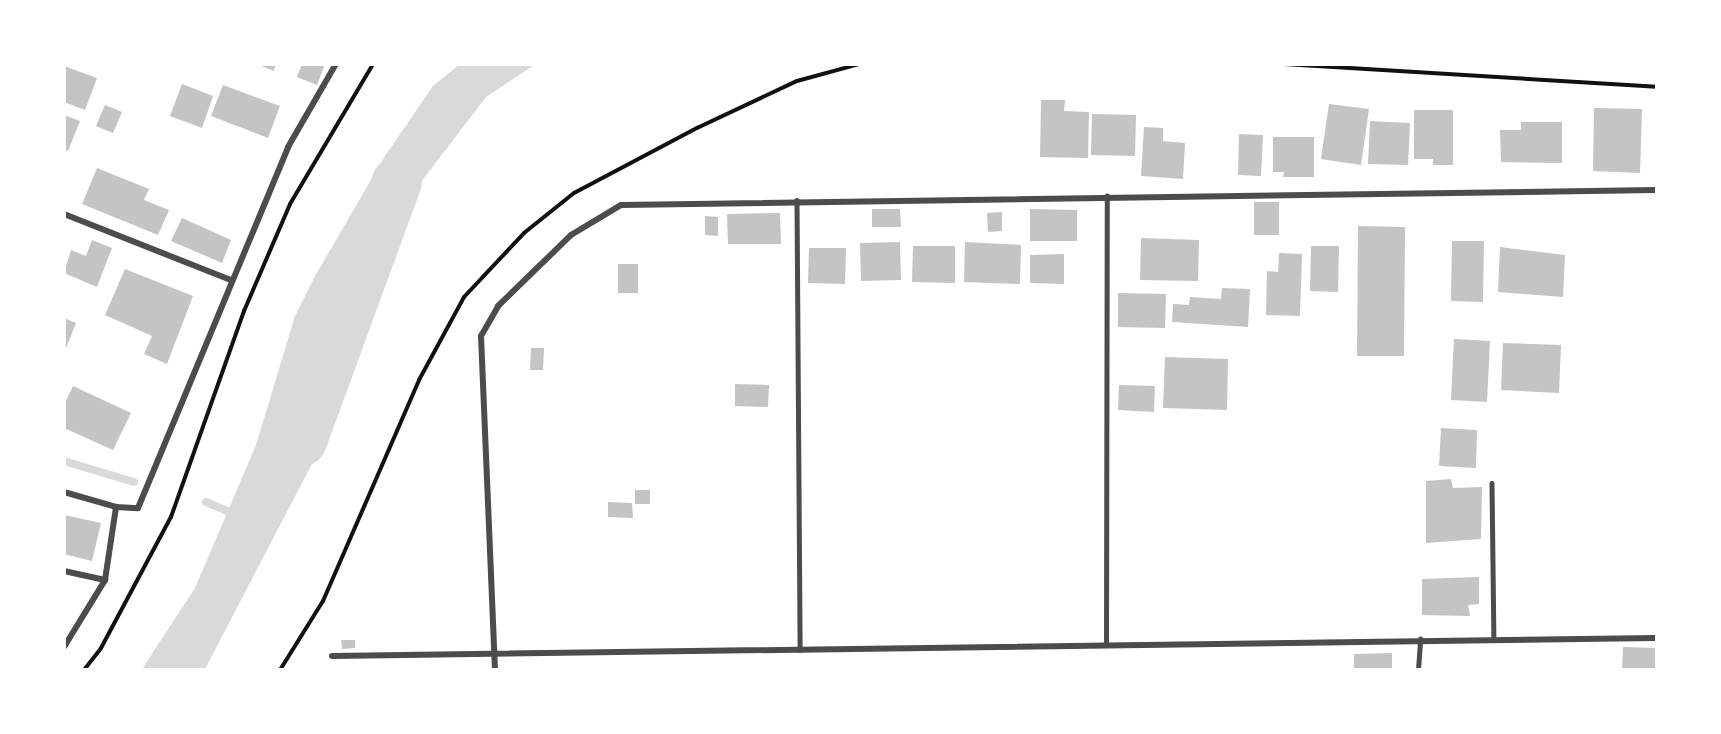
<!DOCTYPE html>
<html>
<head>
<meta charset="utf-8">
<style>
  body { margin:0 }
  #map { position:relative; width:1721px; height:734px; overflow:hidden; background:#fff; font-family:"Playfair Display",serif }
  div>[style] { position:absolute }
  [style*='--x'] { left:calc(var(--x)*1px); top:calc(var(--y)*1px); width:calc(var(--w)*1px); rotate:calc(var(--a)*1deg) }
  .water>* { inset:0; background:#d9d9d9 }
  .stream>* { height:8px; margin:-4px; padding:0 4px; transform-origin:4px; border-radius:4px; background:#d9d9d9 }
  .river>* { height:50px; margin:-25px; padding:0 25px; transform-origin:25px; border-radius:25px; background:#d9d9d9 }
  .building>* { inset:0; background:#c4c4c4 }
  .path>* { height:4px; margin:-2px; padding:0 2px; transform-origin:2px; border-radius:2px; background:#111 }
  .service>* { height:4.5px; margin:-2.25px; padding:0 2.25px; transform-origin:2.25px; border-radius:2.25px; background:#4c4c4c }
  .minor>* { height:6px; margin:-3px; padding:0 3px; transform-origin:3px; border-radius:3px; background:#4c4c4c }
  span { translate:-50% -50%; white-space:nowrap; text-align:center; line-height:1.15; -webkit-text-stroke:5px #fff; paint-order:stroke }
  .frame { position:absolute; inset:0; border:66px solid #fff; pointer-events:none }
</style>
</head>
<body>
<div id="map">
  <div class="water">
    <i style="clip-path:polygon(460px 64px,534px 65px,486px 97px,343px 284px,325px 346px,326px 437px,205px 669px,142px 669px,195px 588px,256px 445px,295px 316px,315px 276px,385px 156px,433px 86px)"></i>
  </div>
  <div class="stream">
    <i style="--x:64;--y:461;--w:73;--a:16.7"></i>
    <i style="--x:206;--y:502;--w:33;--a:23"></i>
  </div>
  <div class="river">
    <i style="--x:302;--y:441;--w:276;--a:-69.9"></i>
  </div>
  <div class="building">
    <i style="clip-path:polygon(256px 64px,276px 64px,274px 71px)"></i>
    <i style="clip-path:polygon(302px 64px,325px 64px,317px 85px,297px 77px)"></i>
    <i style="clip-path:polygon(64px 66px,97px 78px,85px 110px,64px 102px)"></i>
    <i style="clip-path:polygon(182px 84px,213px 96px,202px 128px,170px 116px)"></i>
    <i style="clip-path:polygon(223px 85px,280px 106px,268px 138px,211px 116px)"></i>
    <i style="clip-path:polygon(1041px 100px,1065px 100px,1064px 111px,1089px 112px,1088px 158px,1040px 157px)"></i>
    <i style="clip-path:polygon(1329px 104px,1369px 109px,1361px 165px,1321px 159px)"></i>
    <i style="clip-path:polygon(105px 105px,122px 112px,113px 133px,96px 126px)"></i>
    <i style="clip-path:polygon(1594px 108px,1642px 109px,1640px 173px,1593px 171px)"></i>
    <i style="clip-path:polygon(1414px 110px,1453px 110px,1453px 165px,1433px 165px,1433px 159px,1414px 159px)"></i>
    <i style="clip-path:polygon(1092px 114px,1136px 115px,1135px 156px,1091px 155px)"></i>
    <i style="clip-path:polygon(64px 115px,80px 121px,68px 151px,64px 150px)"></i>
    <i style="clip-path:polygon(1370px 121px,1410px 123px,1408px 165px,1368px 164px)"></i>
    <i style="clip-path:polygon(1521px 122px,1562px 122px,1562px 163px,1501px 162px,1500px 130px,1521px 130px)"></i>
    <i style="clip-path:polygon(1144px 127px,1163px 128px,1163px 141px,1185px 143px,1183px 179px,1141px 176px)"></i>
    <i style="clip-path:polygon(1239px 134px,1263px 135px,1261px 176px,1238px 175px)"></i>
    <i style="clip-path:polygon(1273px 137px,1314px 137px,1314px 177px,1283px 177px,1284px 172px,1273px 172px)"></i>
    <i style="clip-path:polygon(97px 168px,149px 189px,144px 200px,169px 210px,158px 235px,82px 204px)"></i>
    <i style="clip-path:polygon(1254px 202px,1279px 202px,1279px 235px,1254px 235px)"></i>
    <i style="clip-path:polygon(872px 209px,900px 209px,901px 227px,872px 227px)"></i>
    <i style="clip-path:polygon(1030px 209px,1077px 210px,1077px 241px,1030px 241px)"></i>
    <i style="clip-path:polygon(1002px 212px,1002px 231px,988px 232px,987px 213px)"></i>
    <i style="clip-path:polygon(780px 213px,781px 244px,728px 244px,727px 214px)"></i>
    <i style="clip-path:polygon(705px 216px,718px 217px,718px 236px,705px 235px)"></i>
    <i style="clip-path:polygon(182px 218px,231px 240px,222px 263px,171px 241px)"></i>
    <i style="clip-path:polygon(1358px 226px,1405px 227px,1404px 356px,1357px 356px)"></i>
    <i style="clip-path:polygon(1141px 238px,1199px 240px,1198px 281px,1140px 280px)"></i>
    <i style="clip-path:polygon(92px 240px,112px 248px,97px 287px,64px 273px,71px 250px,86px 256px)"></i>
    <i style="clip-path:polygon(1452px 241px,1484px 241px,1483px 302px,1451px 301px)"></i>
    <i style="clip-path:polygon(900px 242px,901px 280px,861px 281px,860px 243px)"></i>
    <i style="clip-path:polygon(965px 242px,1021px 245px,1020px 284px,964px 282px)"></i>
    <i style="clip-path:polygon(913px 246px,955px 246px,955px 283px,912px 282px)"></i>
    <i style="clip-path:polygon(1311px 246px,1339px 246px,1338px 292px,1310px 291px)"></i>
    <i style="clip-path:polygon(1500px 247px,1565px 255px,1563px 297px,1498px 292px)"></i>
    <i style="clip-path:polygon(809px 248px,846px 248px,845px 284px,808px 283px)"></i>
    <i style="clip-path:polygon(1279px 253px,1302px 254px,1300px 316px,1266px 315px,1267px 271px,1278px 272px)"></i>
    <i style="clip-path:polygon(1064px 254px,1064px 284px,1030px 283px,1030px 255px)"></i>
    <i style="clip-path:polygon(618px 264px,638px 264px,638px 293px,618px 293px)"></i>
    <i style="clip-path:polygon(125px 269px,193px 296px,167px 364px,144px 354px,152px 336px,105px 315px)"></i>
    <i style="clip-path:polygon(1222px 288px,1250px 289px,1248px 327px,1172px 322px,1173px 304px,1189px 305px,1190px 297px,1221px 299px)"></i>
    <i style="clip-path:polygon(1118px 293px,1166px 294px,1165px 328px,1118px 327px)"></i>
    <i style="clip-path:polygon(64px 318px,76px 323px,65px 351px,64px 351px)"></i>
    <i style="clip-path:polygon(1454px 339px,1490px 341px,1487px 402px,1451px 400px)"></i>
    <i style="clip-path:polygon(1503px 343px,1561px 345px,1559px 393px,1501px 390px)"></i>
    <i style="clip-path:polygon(531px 348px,544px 348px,543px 370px,530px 370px)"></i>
    <i style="clip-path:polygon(1165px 357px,1228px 359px,1227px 410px,1163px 408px)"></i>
    <i style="clip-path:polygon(735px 384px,769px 385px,768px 407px,735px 406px)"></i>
    <i style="clip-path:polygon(1119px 385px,1155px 386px,1154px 412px,1118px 410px)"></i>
    <i style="clip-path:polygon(73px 386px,131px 413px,113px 450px,64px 428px,64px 405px)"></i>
    <i style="clip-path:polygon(1441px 428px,1477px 430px,1476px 468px,1439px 466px)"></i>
    <i style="clip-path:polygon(1451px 479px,1453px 488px,1482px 487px,1481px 539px,1426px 543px,1426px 481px)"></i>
    <i style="clip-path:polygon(635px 490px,650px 490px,650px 504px,635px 504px)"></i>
    <i style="clip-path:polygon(608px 502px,632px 503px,633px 518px,608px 517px)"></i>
    <i style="clip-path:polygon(64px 515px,101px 523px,92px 561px,64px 554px)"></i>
    <i style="clip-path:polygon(1479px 577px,1479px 604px,1468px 605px,1470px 616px,1422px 615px,1422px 579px)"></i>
    <i style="clip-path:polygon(341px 640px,355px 640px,355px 648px,342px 649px)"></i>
    <i style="clip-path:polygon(1623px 647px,1656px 648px,1656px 670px,1622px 670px)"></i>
    <i style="clip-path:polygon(1392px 653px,1392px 670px,1354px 669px,1354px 654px)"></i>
  </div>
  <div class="path">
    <i style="--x:1284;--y:64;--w:373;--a:3.5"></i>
    <i style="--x:84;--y:670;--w:28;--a:-52"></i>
    <i style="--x:101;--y:648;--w:149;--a:-61.9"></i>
    <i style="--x:171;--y:517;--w:219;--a:-70.5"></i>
    <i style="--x:244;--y:311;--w:116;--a:-66.7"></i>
    <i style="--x:290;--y:204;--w:163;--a:-59.3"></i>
    <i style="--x:280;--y:670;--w:81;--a:-58.1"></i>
    <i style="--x:323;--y:601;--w:241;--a:-66.5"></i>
    <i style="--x:419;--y:380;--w:94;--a:-61.5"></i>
    <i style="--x:464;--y:297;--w:88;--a:-46.8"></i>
    <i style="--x:524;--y:233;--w:64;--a:-38.7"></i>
    <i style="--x:574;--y:193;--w:139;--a:-27.9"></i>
    <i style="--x:697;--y:128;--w:110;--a:-25.2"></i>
    <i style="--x:797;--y:81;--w:64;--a:-15.3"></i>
  </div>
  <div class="service">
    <i style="--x:797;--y:200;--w:450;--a:89.6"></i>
    <i style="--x:1492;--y:483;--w:155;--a:89.3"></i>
    <i style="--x:1106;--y:645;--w:449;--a:-89.9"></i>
    <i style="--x:1418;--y:670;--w:31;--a:-86"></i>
  </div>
  <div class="minor">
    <i style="--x:64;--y:214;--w:180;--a:21.6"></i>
    <i style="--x:64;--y:492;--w:54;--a:16.1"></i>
    <i style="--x:64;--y:571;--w:42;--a:12.4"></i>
    <i style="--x:64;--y:647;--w:79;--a:-58.5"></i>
    <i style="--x:105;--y:580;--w:74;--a:-81.4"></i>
    <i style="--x:116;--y:507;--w:22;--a:3"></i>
    <i style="--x:138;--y:508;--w:391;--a:-67.4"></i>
    <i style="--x:288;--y:147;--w:96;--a:-60"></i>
    <i style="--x:332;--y:656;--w:1324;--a:-0.78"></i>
    <i style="--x:495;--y:670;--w:334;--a:-92.4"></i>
    <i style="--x:481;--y:336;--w:34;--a:-60"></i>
    <i style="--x:498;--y:306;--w:102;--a:-44.2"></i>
    <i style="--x:571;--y:235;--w:58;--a:-31"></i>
    <i style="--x:621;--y:205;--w:1035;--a:-0.83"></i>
  </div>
  <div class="frame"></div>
</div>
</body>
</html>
